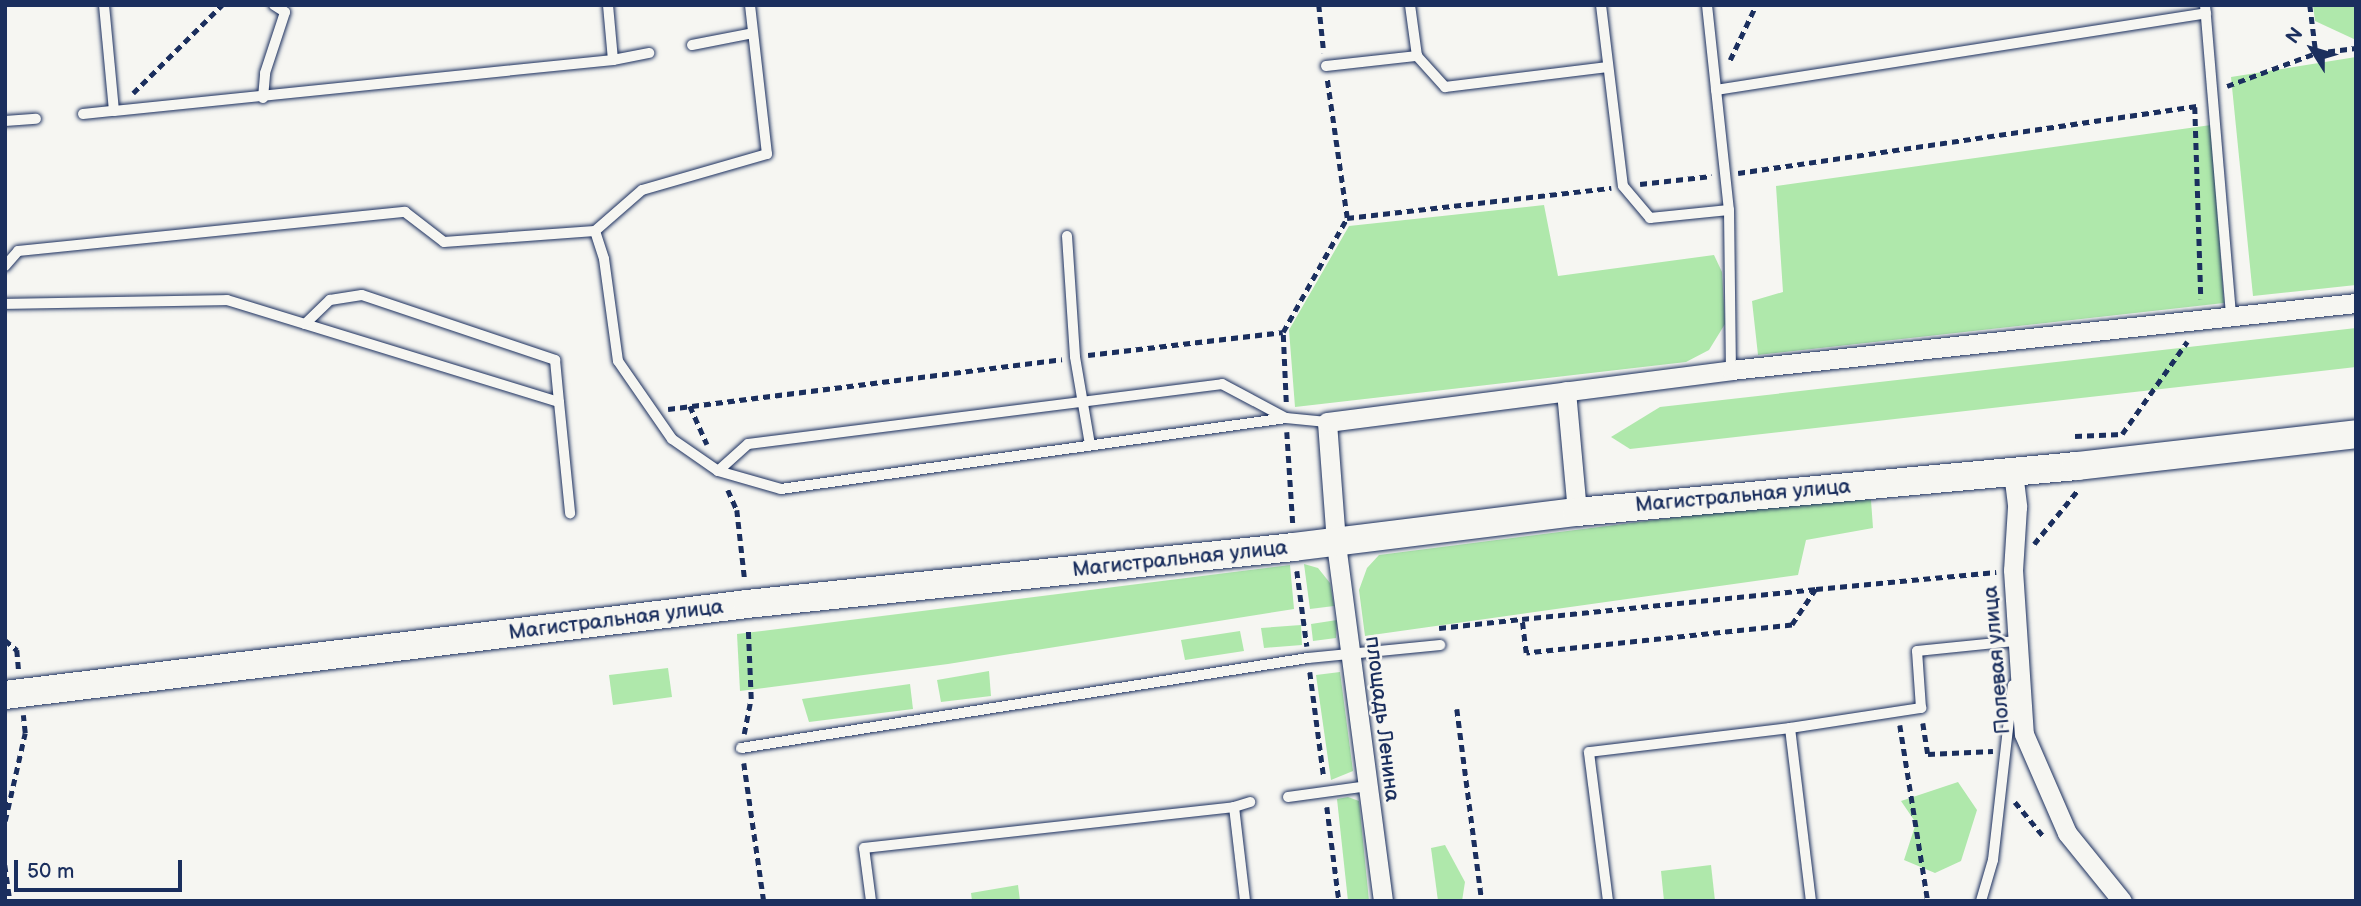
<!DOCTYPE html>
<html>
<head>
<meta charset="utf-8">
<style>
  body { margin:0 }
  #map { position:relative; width:2361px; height:906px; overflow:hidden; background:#f6f6f2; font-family:"Balsamiq Sans",sans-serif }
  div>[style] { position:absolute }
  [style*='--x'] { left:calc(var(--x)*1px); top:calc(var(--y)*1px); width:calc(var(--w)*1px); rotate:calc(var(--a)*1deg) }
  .green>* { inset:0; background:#afe8ab }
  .path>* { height:4.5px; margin-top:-2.25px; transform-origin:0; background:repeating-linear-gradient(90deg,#1b2f5e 0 7px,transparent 0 12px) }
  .roads { filter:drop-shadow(0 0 2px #1b2f5e) drop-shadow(0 0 2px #1b2f5e) }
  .lane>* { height:10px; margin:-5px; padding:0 5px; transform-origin:5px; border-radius:5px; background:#f6f6f2 }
  .street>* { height:19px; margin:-9.5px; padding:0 9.5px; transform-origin:9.5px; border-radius:9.5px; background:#f6f6f2 }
  .secondary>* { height:28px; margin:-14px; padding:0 14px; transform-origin:14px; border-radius:14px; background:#f6f6f2 }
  span { translate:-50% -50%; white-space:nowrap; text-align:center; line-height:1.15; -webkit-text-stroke:5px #f6f6f2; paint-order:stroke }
  .street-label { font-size:21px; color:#1b2f5e }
  .frame { position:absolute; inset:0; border:7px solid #1b2f5e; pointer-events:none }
  .north { position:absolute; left:2277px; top:14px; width:70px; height:70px; -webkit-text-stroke:5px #f6f6f2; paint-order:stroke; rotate:307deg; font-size:19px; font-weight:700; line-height:28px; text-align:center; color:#1b2f5e }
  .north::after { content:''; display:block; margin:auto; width:24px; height:32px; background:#1b2f5e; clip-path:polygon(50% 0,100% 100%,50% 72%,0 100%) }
  .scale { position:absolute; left:14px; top:860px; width:168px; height:32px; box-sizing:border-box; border:4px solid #1b2f5e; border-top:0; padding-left:9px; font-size:21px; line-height:24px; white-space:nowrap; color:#1b2f5e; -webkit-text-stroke:5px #f6f6f2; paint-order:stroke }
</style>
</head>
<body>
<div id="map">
  <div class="green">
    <i style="clip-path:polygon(2313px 5px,2356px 5px,2356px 40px,2315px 21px)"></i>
    <i style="clip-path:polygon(2356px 57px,2356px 285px,2253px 296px,2231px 77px)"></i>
    <i style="clip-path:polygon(2211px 125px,2224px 303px,1758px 355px,1752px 301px,1783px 292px,1776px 186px)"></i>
    <i style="clip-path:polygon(1544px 205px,1558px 276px,1714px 255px,1722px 272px,1725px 324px,1709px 350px,1686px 362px,1295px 407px,1289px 330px,1349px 226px)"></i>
    <i style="clip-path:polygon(2356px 328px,2356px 367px,1630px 449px,1611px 437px,1660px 407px)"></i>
    <i style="clip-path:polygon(1828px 498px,1871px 500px,1873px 528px,1806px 540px,1798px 575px,1365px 636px,1359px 590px,1367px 568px,1379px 555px)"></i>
    <i style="clip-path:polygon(1304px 564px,1318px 568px,1330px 583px,1334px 606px,1310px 609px)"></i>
    <i style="clip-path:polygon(1290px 565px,1294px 609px,948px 664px,740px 691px,737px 634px)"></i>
    <i style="clip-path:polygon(1337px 620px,1336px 638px,1313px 641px,1311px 624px)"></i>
    <i style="clip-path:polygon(1301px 625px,1302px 645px,1264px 648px,1261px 628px)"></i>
    <i style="clip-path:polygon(1240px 631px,1244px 651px,1185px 660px,1181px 640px)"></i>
    <i style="clip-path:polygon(668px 668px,672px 697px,613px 705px,609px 675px)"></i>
    <i style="clip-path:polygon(989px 671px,991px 696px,941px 702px,937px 680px)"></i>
    <i style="clip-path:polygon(1340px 672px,1353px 771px,1331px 780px,1316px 675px)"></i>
    <i style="clip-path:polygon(910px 684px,913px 709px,809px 722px,802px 699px)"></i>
    <i style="clip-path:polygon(1958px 782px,1977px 810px,1961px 861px,1935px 873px,1904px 860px,1916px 823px,1901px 801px)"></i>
    <i style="clip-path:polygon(1348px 797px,1359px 801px,1369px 901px,1348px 901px,1337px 799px)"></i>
    <i style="clip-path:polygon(1445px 845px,1465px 882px,1462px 901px,1438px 901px,1431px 848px)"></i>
    <i style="clip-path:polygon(1711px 865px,1715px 901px,1664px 901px,1661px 871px)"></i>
    <i style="clip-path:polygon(1018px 885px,1020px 901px,972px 901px,971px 893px)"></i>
  </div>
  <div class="path">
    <i style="--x:1319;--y:5;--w:48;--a:84.1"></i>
    <i style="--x:2310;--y:5;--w:48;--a:82.9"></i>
    <i style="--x:1730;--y:60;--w:61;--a:-64.7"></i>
    <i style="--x:2227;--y:86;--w:95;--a:-20.3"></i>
    <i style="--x:2316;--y:53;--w:40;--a:-7.1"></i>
    <i style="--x:133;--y:93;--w:125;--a:-44.7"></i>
    <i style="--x:2195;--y:107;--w:192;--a:88.2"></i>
    <i style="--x:1738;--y:173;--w:467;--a:-8.3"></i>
    <i style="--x:1640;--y:184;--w:72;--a:-6.3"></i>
    <i style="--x:1347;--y:218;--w:266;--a:-6.5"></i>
    <i style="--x:1088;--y:355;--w:196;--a:-6.7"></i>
    <i style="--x:1286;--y:402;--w:70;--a:-92.5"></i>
    <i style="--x:1283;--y:332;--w:131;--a:-60.7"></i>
    <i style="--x:1347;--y:218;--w:140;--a:-98.2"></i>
    <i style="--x:690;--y:406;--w:42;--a:65.9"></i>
    <i style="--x:668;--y:409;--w:397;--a:-7.2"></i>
    <i style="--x:1287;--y:432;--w:92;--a:86.3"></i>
    <i style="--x:2075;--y:436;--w:47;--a:-2.4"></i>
    <i style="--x:2122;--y:434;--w:113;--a:-54.8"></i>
    <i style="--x:728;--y:490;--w:22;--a:66"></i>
    <i style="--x:737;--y:510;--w:71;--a:83.6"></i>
    <i style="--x:2034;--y:544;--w:68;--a:-50.9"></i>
    <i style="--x:1297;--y:571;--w:76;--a:82.4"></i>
    <i style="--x:1816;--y:589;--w:43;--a:123.7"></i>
    <i style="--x:1792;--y:625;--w:267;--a:174"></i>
    <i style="--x:1526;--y:653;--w:34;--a:-97"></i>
    <i style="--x:1522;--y:619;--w:296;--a:-5.8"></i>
    <i style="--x:1816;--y:589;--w:181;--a:-5.4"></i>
    <i style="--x:1439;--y:628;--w:83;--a:-6.2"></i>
    <i style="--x:5;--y:640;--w:16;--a:40"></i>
    <i style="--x:17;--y:650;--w:22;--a:85"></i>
    <i style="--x:1310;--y:672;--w:107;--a:82.5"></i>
    <i style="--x:1457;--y:709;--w:194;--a:82.6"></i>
    <i style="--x:1923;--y:723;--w:31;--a:81"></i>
    <i style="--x:1928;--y:754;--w:65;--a:-2.6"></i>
    <i style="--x:1900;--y:725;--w:178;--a:81"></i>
    <i style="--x:744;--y:734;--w:36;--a:-79"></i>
    <i style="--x:751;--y:699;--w:71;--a:-92.4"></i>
    <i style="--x:744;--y:763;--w:139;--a:81.8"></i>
    <i style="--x:2015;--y:802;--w:47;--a:50.2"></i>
    <i style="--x:1327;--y:807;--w:95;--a:82.7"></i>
    <i style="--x:5;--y:821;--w:90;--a:-77.2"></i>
    <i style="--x:25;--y:733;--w:18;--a:-96"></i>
    <i style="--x:5;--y:865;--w:36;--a:82"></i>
  </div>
  <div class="roads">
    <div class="lane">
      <i style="--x:104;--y:5;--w:106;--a:84.6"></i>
      <i style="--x:114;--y:111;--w:502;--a:-5.84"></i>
      <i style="--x:613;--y:60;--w:55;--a:-95.2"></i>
      <i style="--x:750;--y:5;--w:150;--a:83.5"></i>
      <i style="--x:767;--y:154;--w:130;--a:163.9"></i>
      <i style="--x:642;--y:190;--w:62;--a:138.9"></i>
      <i style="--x:595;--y:231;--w:29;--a:72"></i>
      <i style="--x:604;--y:259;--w:103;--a:82.2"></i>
      <i style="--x:618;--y:361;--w:95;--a:55.3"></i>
      <i style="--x:672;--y:439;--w:56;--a:34.8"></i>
      <i style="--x:718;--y:471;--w:40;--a:-42"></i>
      <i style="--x:748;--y:444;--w:478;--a:-7.2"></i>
      <i style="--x:1222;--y:384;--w:72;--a:28"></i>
      <i style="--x:1286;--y:418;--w:41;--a:5.6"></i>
      <i style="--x:1410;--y:5;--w:51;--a:82.2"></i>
      <i style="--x:1417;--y:56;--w:42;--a:47.9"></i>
      <i style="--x:1445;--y:87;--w:164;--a:-7"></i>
      <i style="--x:1601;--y:5;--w:182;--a:83.1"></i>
      <i style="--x:1623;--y:186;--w:42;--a:49.8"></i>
      <i style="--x:1650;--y:218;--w:79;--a:-5.8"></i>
      <i style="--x:1707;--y:5;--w:206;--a:83.9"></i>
      <i style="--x:1729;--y:210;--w:160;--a:89.3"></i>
      <i style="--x:2205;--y:5;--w:313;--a:85.2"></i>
      <i style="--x:692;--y:45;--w:62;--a:-11.1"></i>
      <i style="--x:613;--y:60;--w:37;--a:-11"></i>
      <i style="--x:1326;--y:66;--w:92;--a:-6.3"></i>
      <i style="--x:1716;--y:90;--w:496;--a:-8.9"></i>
      <i style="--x:263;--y:98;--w:25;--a:-85"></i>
      <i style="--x:265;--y:73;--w:64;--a:-71.8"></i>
      <i style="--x:285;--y:12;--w:13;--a:-148"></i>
      <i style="--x:83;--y:114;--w:31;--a:-6"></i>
      <i style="--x:5;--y:121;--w:31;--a:-4"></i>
      <i style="--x:1067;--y:236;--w:121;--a:86.2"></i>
      <i style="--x:1075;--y:357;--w:89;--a:80.3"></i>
      <i style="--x:5;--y:266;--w:20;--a:-49"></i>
      <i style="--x:18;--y:251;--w:389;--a:-5.8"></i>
      <i style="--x:405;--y:212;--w:49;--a:37.6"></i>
      <i style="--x:444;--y:242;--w:151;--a:-4.2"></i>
      <i style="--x:5;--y:304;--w:222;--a:-1"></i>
      <i style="--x:227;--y:300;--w:347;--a:17.1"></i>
      <i style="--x:559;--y:402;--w:112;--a:84.3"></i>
      <i style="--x:305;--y:324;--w:35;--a:-44"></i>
      <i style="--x:330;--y:300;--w:32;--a:-9"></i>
      <i style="--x:362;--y:295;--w:204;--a:18.6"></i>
      <i style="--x:555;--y:360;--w:42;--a:84.6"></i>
      <i style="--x:718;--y:471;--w:66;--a:15.9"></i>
      <i style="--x:781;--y:489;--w:510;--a:-8"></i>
      <i style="--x:1790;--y:728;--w:133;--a:-8.7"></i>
      <i style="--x:1921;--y:708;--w:57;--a:-94"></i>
      <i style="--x:1917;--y:651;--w:100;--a:-5.8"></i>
      <i style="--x:2016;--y:641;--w:4;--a:90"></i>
      <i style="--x:741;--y:748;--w:574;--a:-9.02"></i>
      <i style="--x:1308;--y:658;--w:133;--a:-5.6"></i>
      <i style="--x:1288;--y:797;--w:81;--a:-7.8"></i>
      <i style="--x:1234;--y:807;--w:17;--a:-17"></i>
      <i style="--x:871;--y:901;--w:53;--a:-97.5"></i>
      <i style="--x:864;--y:848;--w:372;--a:-6.3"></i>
      <i style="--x:1234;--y:807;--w:95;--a:83.3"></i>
      <i style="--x:1608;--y:901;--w:150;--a:-97.3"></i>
      <i style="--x:1589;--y:752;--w:202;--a:-6.8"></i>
      <i style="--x:1790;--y:728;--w:174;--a:83.1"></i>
      <i style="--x:1981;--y:901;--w:43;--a:-73.7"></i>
      <i style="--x:1993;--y:860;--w:176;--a:-83.5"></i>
    </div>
    <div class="street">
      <i style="--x:1566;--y:391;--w:121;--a:84.8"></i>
      <i style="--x:2013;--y:472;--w:35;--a:83"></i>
      <i style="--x:2017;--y:507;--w:63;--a:93.6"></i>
      <i style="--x:2013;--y:570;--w:164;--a:86.2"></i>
      <i style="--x:2024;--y:734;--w:108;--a:66.5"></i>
      <i style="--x:2067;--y:833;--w:87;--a:51"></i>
      <i style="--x:1383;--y:901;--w:362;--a:-97.5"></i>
      <i style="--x:1336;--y:542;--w:120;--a:-94.3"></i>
      <i style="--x:1327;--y:422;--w:407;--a:-7.3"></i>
      <i style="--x:1731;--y:370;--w:629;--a:-6.12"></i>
    </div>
    <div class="secondary">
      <i style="--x:5;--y:695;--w:748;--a:-6.99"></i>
      <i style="--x:747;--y:604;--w:550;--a:-5.95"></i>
      <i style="--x:1294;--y:547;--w:285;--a:-7.1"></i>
      <i style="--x:1577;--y:512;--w:502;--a:-5.26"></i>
      <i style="--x:2077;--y:466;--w:281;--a:-6.5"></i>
    </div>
  </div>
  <div class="street-label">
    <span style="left:1743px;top:496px;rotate:-5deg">Магистральная улица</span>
    <span style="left:1180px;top:559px;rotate:-6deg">Магистральная улица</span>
    <span style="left:616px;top:620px;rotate:-7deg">Магистральная улица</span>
    <span style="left:1997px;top:660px;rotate:-95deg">Полевая улица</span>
    <span style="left:1382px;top:719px;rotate:83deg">площадь Ленина</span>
  </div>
  <div class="frame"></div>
  <div class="north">N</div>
  <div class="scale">50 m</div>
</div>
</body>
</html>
